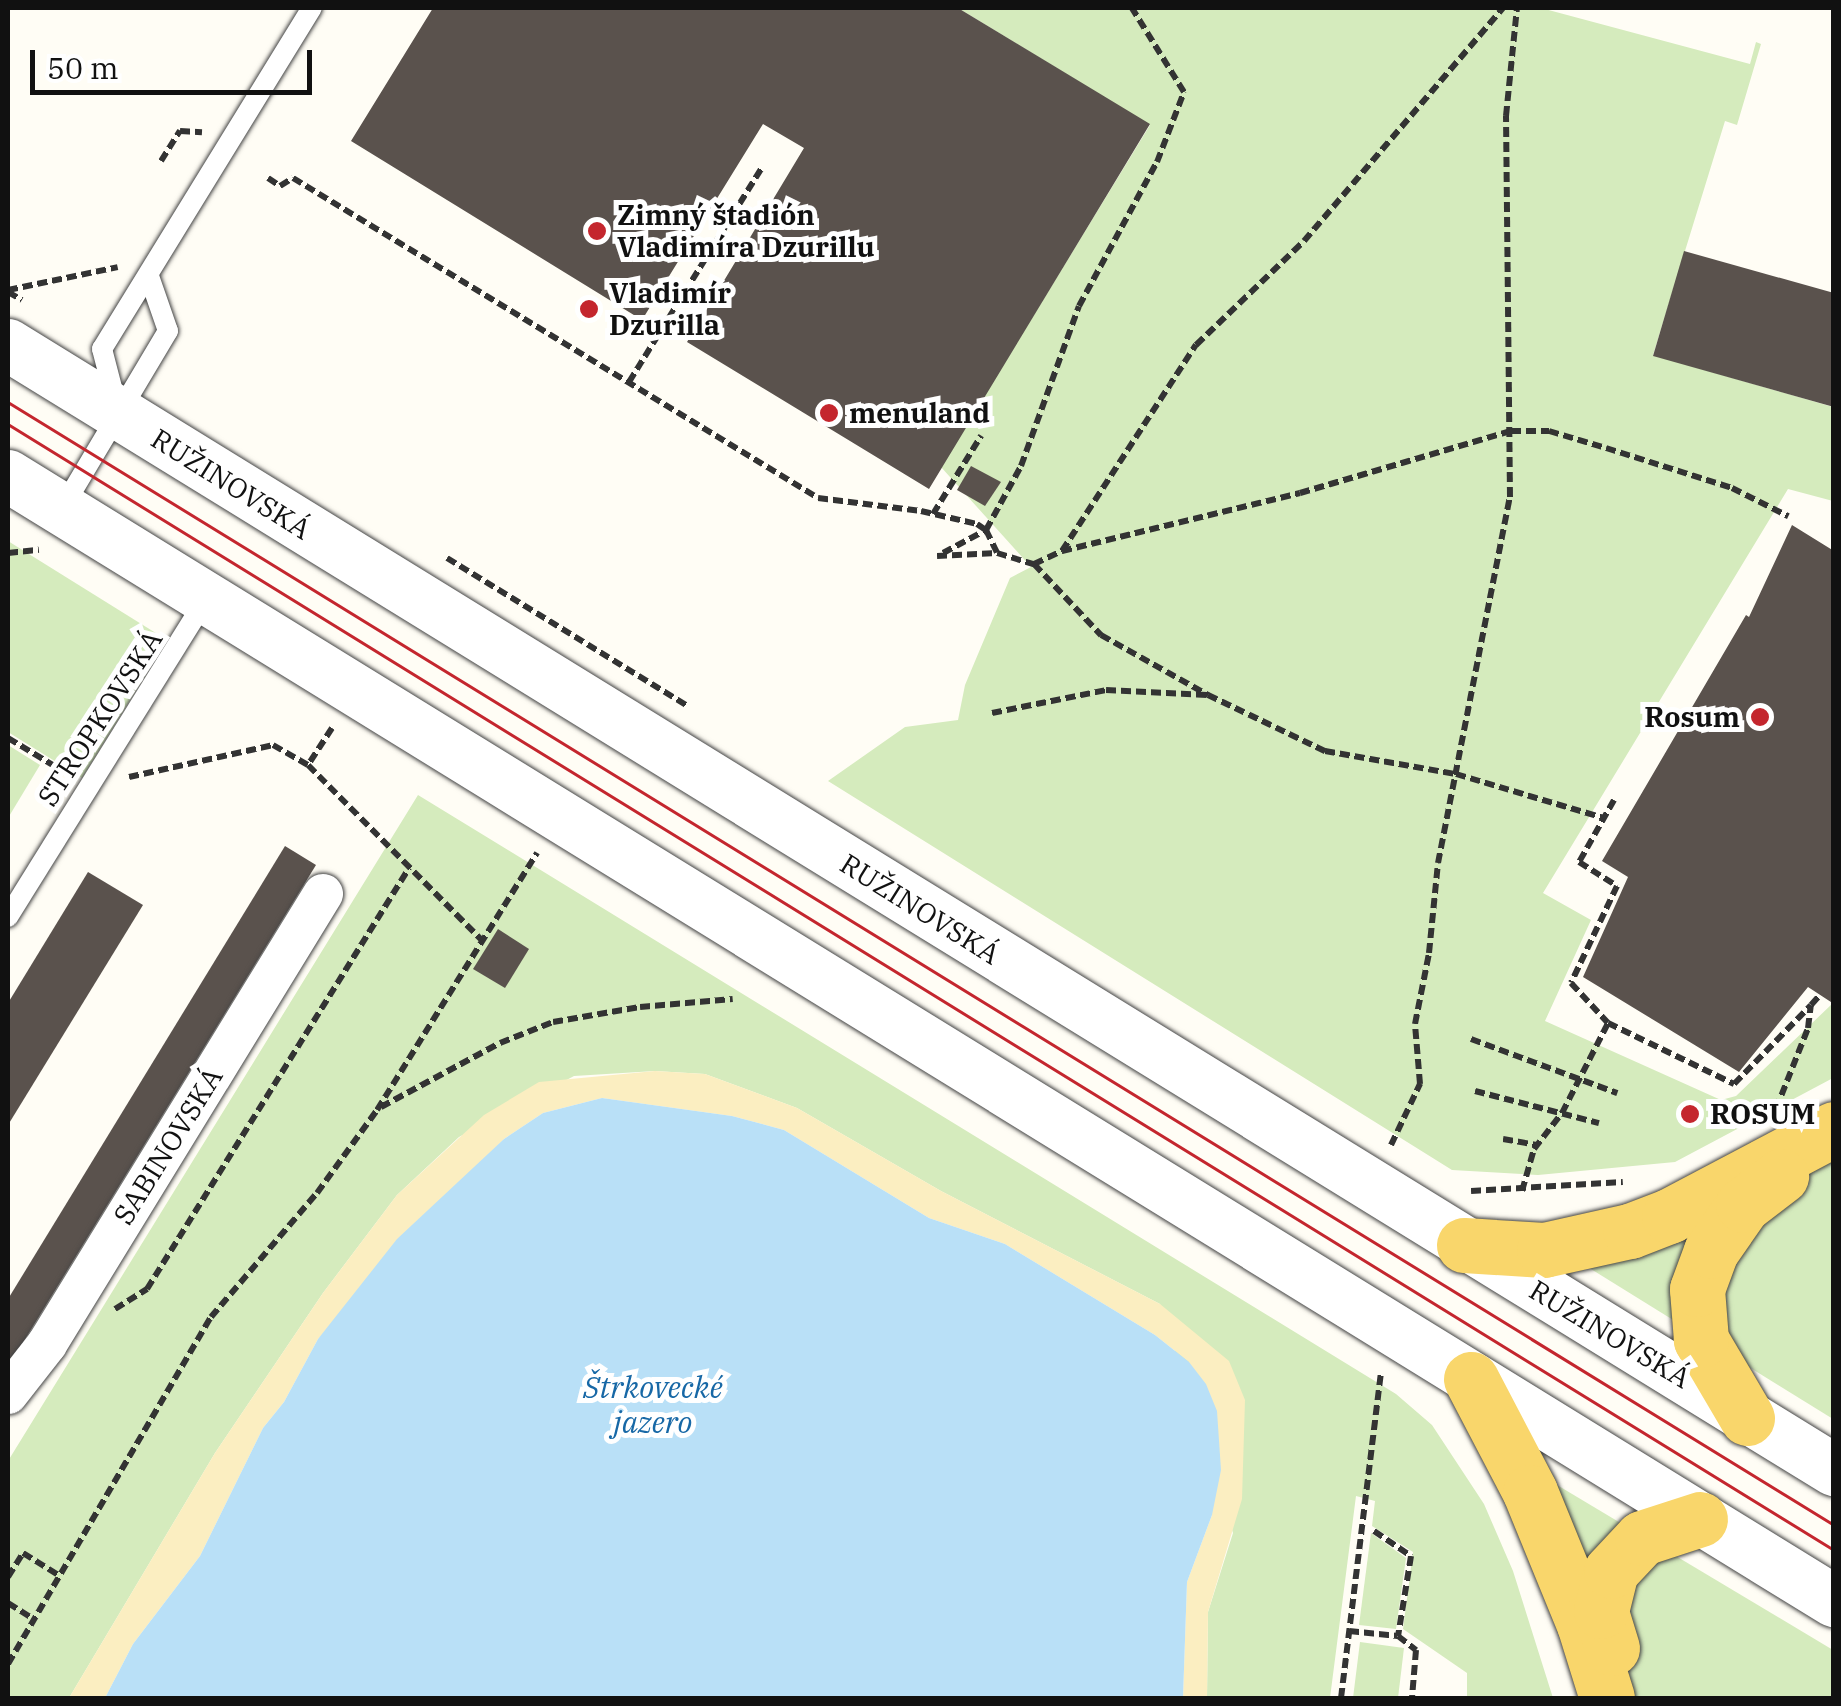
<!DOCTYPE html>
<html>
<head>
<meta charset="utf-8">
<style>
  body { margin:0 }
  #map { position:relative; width:1841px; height:1706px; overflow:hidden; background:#fffdf5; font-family:"IBM Plex Serif",serif }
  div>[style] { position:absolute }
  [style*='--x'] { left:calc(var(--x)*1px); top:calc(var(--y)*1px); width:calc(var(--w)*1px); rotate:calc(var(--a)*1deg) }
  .green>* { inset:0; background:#d5ebbd }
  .sand>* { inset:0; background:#fbeec1 }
  .water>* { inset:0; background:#b9e0f7 }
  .building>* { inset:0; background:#5a524d }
  .path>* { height:6px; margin-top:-3px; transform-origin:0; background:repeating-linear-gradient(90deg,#333 0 10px,transparent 0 15px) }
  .roads { filter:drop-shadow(0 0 2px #444) drop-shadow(0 0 2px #444) }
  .service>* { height:20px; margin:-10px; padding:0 10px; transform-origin:10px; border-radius:10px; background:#fff }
  .minor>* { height:40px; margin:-20px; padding:0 20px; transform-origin:20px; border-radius:20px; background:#fff }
  .tertiary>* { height:52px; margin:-26px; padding:0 26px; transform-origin:26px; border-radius:26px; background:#fff }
  .primary>* { height:55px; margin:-27.5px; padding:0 27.5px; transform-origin:27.5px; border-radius:27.5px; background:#f9d66b }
  .tram>* { height:2.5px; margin:-1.25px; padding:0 1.25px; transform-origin:1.25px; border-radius:1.25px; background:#c4262e }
  .dots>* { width:28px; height:28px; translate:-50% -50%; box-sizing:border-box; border:5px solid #fff; border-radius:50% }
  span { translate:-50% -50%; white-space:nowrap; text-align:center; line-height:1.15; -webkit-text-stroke:10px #fff; paint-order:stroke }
  .poi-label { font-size:28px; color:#111; font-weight:700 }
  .left { translate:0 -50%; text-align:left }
  .right { translate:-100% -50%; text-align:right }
  .street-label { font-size:28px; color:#111 }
  .water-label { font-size:30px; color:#1768a6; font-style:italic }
  .frame { position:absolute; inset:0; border:10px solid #111; pointer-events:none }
  .scale { position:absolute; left:30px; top:50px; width:282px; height:45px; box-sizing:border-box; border:5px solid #111; border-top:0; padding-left:12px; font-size:30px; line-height:35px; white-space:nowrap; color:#111; -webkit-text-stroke:8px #fff; paint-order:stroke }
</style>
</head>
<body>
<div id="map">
  <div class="green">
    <i style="clip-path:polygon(958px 8px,1541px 8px,1750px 64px,1756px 42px,1761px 44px,1737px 125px,1725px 121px,1653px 355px,1833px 407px,1833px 501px,1788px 489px,1543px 893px,1591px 920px,1545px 1021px,1721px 1100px,1736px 1096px,1833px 1003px,1833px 1078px,1675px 1162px,1538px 1175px,1452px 1170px,828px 781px,905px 727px,958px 720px,965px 685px,1010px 578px,1031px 567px,941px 467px,1150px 125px)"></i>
    <i style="clip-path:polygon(8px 541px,167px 640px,82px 778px,8px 732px)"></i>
    <i style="clip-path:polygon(8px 745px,40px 765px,8px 818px)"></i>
    <i style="clip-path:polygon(418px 795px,1396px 1394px,1432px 1425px,1484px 1504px,1513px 1571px,1553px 1698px,1467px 1698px,1467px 1673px,1403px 1629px,1413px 1552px,1372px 1526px,1375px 1501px,1356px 1496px,1330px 1698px,1207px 1698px,1208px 1612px,1233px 1533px,1160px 1304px,941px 1191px,797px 1108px,705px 1074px,655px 1071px,574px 1076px,459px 1137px,397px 1195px,323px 1293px,215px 1453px,69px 1698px,8px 1698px,8px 1461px)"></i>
    <i style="clip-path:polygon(1833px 1142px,1833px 1419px,1578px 1261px)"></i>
    <i style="clip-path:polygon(1537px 1473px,1833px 1650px,1833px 1698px,1612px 1698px)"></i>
    <i style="clip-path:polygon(1371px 1533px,1406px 1558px,1396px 1629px,1359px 1625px)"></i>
    <i style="clip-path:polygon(1360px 1642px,1404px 1648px,1398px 1698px,1353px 1698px)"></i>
  </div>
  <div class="sand">
    <i style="clip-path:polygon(655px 1071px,705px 1074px,797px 1108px,941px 1191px,1160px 1304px,1229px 1361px,1245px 1400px,1242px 1499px,1208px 1612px,1207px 1698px,1183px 1698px,1187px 1582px,1212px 1515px,1189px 1362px,1155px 1335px,1005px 1244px,929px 1218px,784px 1130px,732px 1116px,602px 1098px,543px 1113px,504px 1139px,318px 1339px,284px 1402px,263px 1428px,200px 1556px,133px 1644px,105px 1698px,69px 1698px,215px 1453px,323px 1293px,397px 1195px,484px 1115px,539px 1082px)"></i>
  </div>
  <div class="water">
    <i style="clip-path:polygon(602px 1098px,732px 1116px,784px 1130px,929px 1218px,1005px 1244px,1155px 1335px,1189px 1362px,1206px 1384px,1217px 1411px,1221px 1470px,1212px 1515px,1187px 1582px,1183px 1698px,105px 1698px,133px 1644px,200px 1556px,263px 1428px,284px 1402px,318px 1339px,397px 1239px,504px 1139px,543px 1113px)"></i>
  </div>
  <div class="building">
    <i style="clip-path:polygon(433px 8px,958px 8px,1150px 124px,929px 489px,687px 342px,804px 148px,763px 124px,642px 320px,351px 141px)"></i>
    <i style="clip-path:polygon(1684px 251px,1834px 293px,1834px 407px,1653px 356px)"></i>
    <i style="clip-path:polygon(971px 466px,1001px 482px,985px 506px,957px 490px)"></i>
    <i style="clip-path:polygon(1792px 525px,1834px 551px,1834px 1004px,1808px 987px,1739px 1072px,1583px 977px,1628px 877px,1602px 861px,1746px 615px,1749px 617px)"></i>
    <i style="clip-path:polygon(285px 846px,316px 865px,8px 1367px,8px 1299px)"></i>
    <i style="clip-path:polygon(88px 872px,143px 905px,8px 1125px,8px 1003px)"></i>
    <i style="clip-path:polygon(498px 929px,529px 949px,505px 988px,473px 969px)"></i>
  </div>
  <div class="path">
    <i style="--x:161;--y:161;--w:36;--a:-58"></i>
    <i style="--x:180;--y:131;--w:22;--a:3"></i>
    <i style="--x:268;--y:178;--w:14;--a:34"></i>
    <i style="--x:280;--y:186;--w:15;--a:-32"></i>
    <i style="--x:293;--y:178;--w:615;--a:31.36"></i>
    <i style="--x:818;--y:498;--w:104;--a:7.2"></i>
    <i style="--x:921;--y:511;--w:57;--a:13.1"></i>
    <i style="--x:977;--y:524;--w:11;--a:34"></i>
    <i style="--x:986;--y:530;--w:25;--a:64"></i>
    <i style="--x:8;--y:290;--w:112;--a:-11.8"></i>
    <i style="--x:8;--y:292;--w:16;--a:30"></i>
    <i style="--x:629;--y:382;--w:251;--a:-58.2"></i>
    <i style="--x:933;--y:514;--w:92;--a:-58.4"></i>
    <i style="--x:1062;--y:551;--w:245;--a:-13.7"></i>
    <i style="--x:1300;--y:493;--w:220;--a:-16.4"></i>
    <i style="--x:1511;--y:431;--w:38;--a:0"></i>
    <i style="--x:1549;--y:431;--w:59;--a:16.6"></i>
    <i style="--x:1606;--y:448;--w:132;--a:17.6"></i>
    <i style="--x:1732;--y:488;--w:63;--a:26.6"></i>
    <i style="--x:8;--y:553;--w:31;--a:-6"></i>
    <i style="--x:943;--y:553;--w:49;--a:-28.1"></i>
    <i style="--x:986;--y:530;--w:73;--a:-61.3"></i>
    <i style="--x:1021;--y:466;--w:170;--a:-70.1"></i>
    <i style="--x:1079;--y:306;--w:164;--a:-61.6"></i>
    <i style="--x:1157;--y:162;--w:75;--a:-68.9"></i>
    <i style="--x:1184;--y:92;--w:99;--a:-121.8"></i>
    <i style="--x:937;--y:556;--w:60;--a:-2.9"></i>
    <i style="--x:997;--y:553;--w:39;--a:17"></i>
    <i style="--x:1034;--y:564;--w:31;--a:-25"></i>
    <i style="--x:1062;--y:551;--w:246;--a:-57"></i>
    <i style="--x:1196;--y:345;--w:150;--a:-43.9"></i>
    <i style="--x:1304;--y:241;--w:306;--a:-49.5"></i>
    <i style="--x:447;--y:558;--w:283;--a:31.6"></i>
    <i style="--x:1034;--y:564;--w:98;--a:46.7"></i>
    <i style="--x:1101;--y:635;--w:123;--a:29.3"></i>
    <i style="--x:1208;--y:695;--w:130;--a:25.6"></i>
    <i style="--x:1325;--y:751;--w:133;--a:10"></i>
    <i style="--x:1456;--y:774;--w:154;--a:16.6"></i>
    <i style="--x:992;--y:713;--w:116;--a:-11.4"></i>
    <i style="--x:1106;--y:690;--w:101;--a:2.8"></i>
    <i style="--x:332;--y:728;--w:44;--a:123"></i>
    <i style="--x:308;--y:765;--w:247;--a:45.2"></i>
    <i style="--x:8;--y:738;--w:68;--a:31.1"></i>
    <i style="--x:129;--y:777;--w:148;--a:-12.5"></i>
    <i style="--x:273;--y:745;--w:40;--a:29.7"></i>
    <i style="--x:1614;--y:800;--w:71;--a:119.4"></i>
    <i style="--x:1579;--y:862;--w:45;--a:32.3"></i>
    <i style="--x:1617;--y:886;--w:107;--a:115.4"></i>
    <i style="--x:1571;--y:983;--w:54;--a:47.2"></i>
    <i style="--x:1608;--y:1023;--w:140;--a:25.8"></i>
    <i style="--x:1734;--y:1084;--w:110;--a:-45.7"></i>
    <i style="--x:1471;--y:1039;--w:156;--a:20.3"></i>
    <i style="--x:1475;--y:1091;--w:128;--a:14.5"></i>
    <i style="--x:381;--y:1107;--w:135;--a:-28.3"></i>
    <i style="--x:500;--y:1043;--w:57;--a:-21.6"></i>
    <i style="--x:553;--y:1022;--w:88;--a:-9.8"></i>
    <i style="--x:640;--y:1007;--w:93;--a:-4.9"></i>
    <i style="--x:1776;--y:1109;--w:87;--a:-68.4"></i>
    <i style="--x:1808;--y:1028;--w:23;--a:-83"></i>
    <i style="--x:1811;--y:1005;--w:13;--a:-48"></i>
    <i style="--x:1503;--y:1139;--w:34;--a:10"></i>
    <i style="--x:1391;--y:1145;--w:68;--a:-64.6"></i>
    <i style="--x:1420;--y:1084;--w:60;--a:-94.8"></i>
    <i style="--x:1415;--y:1024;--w:72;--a:-78.8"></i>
    <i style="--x:1429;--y:953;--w:90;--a:-84.3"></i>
    <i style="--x:1438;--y:863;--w:373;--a:-78.9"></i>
    <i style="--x:1510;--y:497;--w:381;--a:-90.6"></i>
    <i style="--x:1506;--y:116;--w:109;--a:-84.2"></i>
    <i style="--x:1471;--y:1191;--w:152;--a:-3.4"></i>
    <i style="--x:1522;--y:1191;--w:44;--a:-74.1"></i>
    <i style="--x:1534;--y:1149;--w:46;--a:-52.1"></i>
    <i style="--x:1562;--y:1113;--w:101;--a:-62.9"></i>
    <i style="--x:115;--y:1309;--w:38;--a:-32"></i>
    <i style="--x:147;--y:1289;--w:496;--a:-58.1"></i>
    <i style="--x:1374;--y:1531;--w:45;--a:34"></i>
    <i style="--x:1411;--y:1556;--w:81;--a:99.2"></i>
    <i style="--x:1398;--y:1636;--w:23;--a:38"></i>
    <i style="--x:1416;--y:1650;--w:48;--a:94.8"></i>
    <i style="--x:8;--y:1577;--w:28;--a:-58"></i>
    <i style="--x:23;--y:1553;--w:44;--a:31.9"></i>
    <i style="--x:8;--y:1603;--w:31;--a:32"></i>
    <i style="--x:1349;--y:1631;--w:49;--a:5.8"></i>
    <i style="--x:8;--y:1664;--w:402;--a:-59.7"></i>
    <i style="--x:211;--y:1317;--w:163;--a:-49.5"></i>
    <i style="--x:317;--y:1193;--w:102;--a:-54.1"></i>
    <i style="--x:377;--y:1110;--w:303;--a:-58.1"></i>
    <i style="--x:1341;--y:1698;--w:328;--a:-83"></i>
  </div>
  <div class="roads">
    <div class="service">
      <i style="--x:116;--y:403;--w:56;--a:-104.5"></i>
      <i style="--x:102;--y:349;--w:400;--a:-58.4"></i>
      <i style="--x:63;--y:507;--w:205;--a:-59.2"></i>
      <i style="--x:168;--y:331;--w:58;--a:-109.1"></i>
      <i style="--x:8;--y:917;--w:373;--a:-58.1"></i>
    </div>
    <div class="minor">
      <i style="--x:8;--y:1394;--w:63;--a:-52"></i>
      <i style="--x:47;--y:1344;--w:528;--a:-58.48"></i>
    </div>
    <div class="tertiary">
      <i style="--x:8;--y:345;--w:2145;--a:31.64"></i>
      <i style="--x:8;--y:476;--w:2145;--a:31.64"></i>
    </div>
    <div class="primary">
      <i style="--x:1464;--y:1245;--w:80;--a:3.6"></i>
      <i style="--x:1544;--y:1250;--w:88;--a:-12.5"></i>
      <i style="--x:1630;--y:1231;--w:42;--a:-21"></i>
      <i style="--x:1669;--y:1216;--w:187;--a:-27.8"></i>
      <i style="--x:1471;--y:1379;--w:127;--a:62.4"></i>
      <i style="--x:1530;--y:1492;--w:143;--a:67.8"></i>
      <i style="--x:1584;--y:1624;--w:77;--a:72.7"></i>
      <i style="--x:1747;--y:1418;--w:91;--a:-120.5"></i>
      <i style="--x:1701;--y:1340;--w:51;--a:-94.5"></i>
      <i style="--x:1697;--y:1289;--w:40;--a:-69.8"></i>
      <i style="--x:1711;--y:1251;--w:56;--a:-55.2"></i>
      <i style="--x:1743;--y:1205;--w:48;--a:-37.3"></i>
      <i style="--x:1612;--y:1648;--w:39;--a:-107"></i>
      <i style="--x:1601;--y:1611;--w:41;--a:-76"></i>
      <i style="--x:1611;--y:1571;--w:45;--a:-46.8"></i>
      <i style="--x:1642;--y:1538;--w:61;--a:-18.1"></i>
    </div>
  </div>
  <div class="tram">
    <i style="--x:8;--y:402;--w:2144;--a:31.59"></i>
    <i style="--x:8;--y:424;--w:2145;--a:31.66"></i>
  </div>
  <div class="dots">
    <i style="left:597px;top:231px;background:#c4262e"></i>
    <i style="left:589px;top:309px;background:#c4262e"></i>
    <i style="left:829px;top:413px;background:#c4262e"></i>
    <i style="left:1760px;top:717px;background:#c4262e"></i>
    <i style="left:1690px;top:1114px;background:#c4262e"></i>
  </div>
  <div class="poi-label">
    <span class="left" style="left:617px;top:231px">Zimný štadión<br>Vladimíra Dzurillu</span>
    <span class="left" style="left:609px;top:309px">Vladimír<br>Dzurilla</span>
    <span class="left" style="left:849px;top:413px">menuland</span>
    <span class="right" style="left:1740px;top:717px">Rosum</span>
    <span class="left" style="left:1710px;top:1114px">ROSUM</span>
  </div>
  <div class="street-label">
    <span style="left:231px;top:484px;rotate:32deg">RUŽINOVSKÁ</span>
    <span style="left:100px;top:718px;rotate:-57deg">STROPKOVSKÁ</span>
    <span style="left:920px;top:909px;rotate:32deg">RUŽINOVSKÁ</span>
    <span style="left:168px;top:1146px;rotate:-58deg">SABINOVSKÁ</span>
    <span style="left:1610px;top:1334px;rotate:31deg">RUŽINOVSKÁ</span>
  </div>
  <div class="water-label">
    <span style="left:653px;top:1404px">Štrkovecké<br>jazero</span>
  </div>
  <div class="frame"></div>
  <div class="scale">50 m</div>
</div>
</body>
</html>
